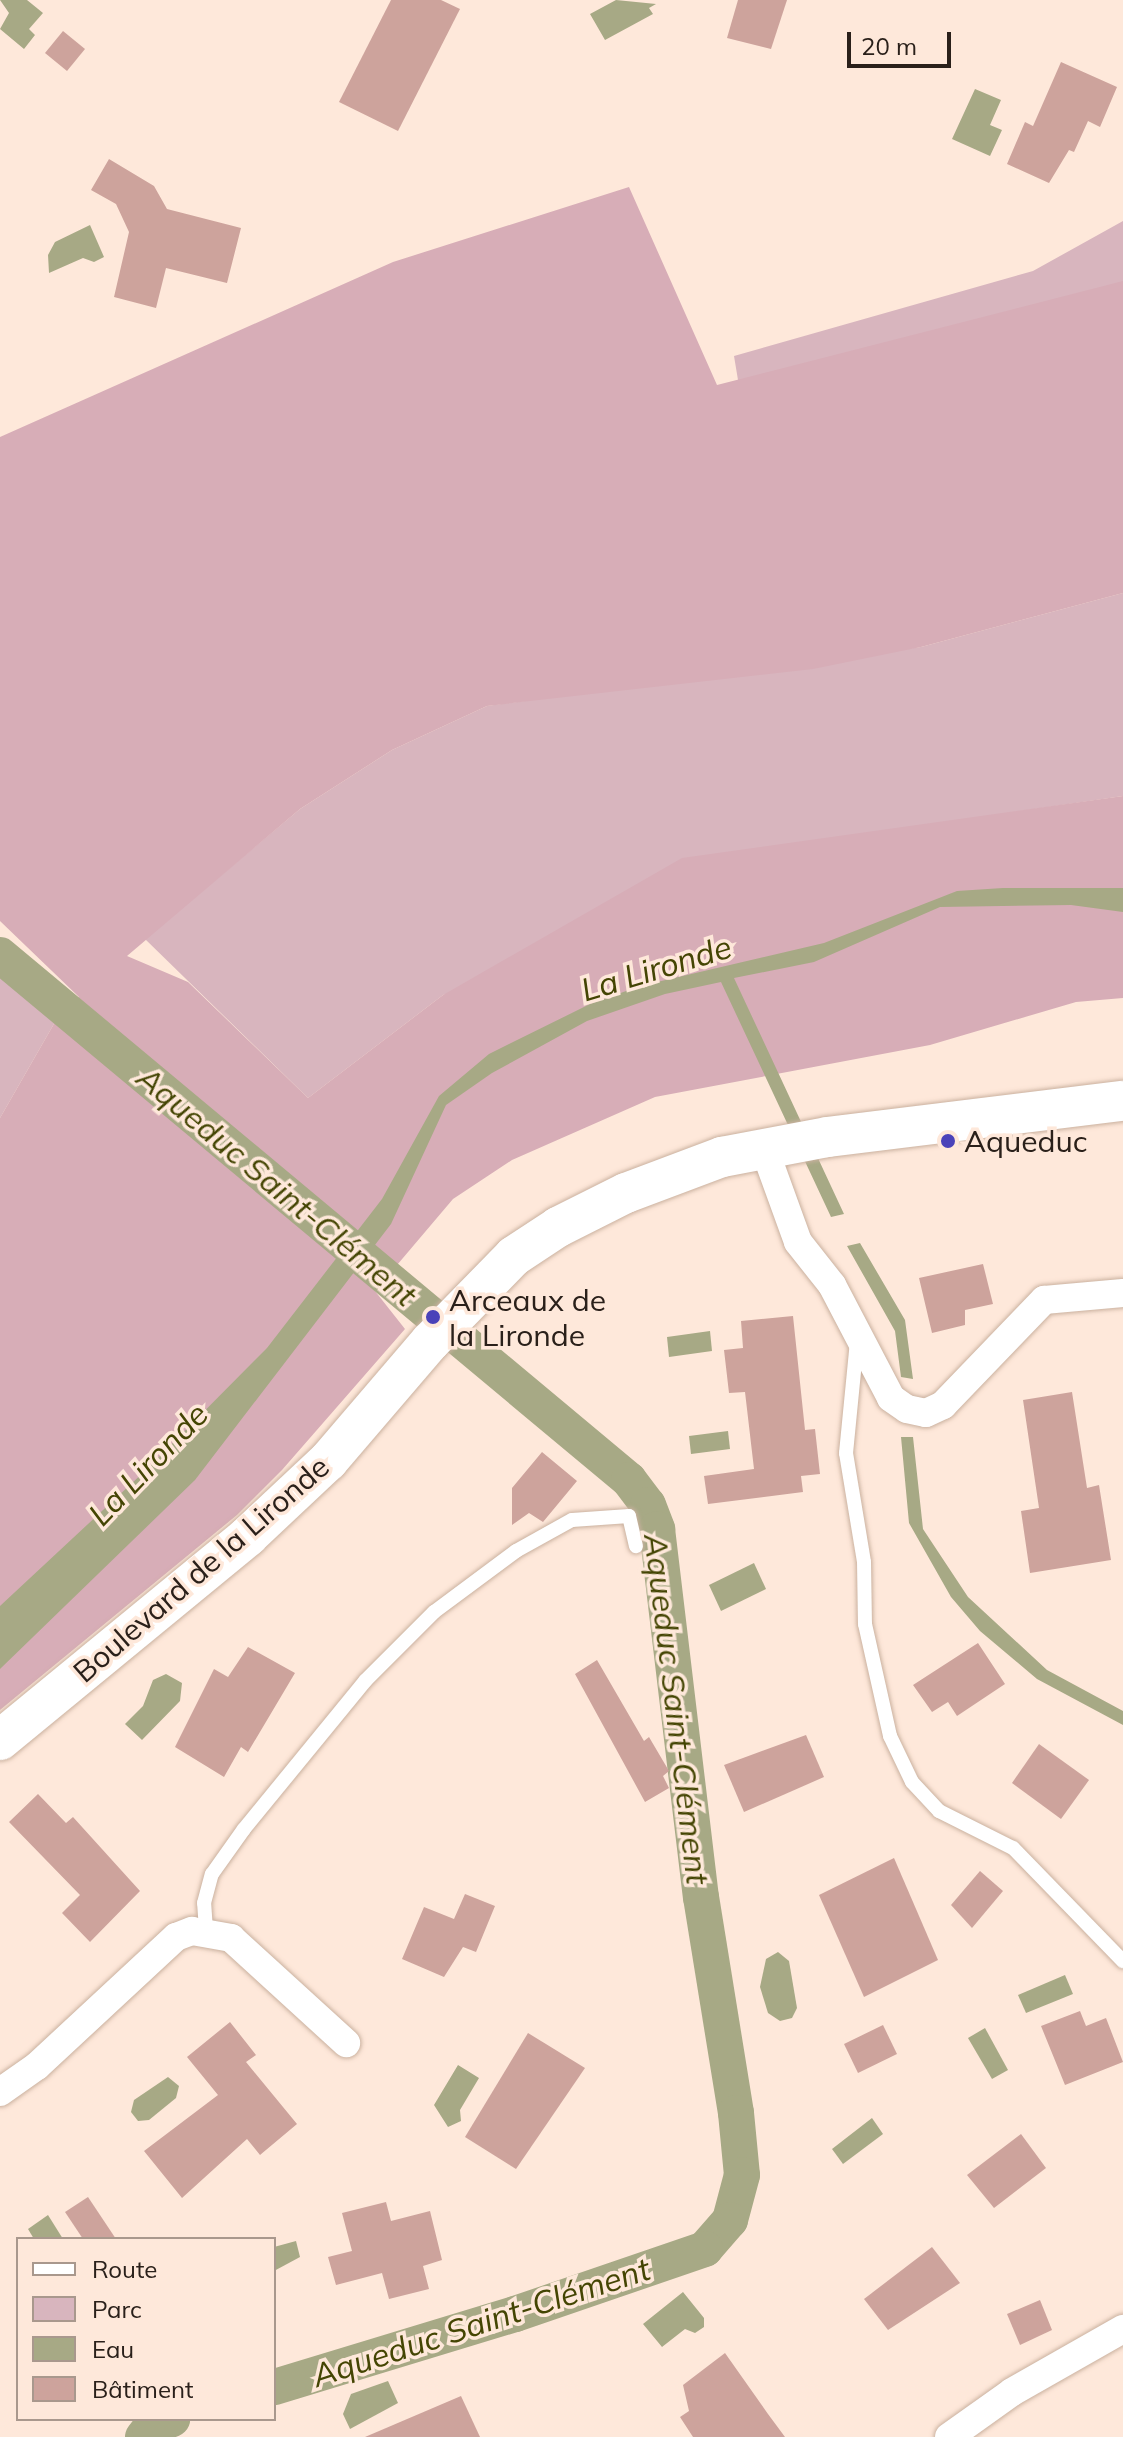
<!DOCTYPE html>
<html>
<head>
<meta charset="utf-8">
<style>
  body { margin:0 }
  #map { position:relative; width:1123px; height:2437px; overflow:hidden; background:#fee8da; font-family:Mulish,sans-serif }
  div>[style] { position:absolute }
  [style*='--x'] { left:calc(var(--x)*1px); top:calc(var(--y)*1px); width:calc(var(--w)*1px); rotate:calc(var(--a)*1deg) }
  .green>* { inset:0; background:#d8b5be }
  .forest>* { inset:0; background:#d7adb7 }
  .water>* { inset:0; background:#a7a985 }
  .canal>* { height:36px; margin:-18px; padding:0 18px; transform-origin:18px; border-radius:18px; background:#a7a985 }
  .building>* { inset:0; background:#cda39c }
  .roads { filter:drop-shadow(0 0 2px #cab19f) drop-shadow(0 0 2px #cab19f) }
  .lane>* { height:14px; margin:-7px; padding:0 7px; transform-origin:7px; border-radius:7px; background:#fff }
  .street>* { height:28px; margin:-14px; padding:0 14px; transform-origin:14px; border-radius:14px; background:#fff }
  .secondary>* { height:40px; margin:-20px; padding:0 20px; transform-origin:20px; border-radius:20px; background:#fff }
  .dots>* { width:22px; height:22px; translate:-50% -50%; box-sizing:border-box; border:4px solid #fee8da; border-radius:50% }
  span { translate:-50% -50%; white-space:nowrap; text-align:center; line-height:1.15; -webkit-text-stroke:7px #fee8da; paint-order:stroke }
  .poi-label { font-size:30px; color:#2a201a }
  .left { translate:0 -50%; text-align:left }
  .street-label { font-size:30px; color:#2a201a }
  .water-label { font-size:32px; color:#444503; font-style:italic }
  .legend { position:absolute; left:16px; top:2237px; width:260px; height:184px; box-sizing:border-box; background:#fee8da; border:2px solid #a9988d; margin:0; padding:10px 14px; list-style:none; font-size:24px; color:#2a201a }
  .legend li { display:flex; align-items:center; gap:16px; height:40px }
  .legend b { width:40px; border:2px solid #a9988d }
  .scale { position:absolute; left:847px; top:32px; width:104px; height:36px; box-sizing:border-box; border:4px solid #2a201a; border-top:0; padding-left:10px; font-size:24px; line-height:28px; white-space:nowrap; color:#2a201a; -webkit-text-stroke:6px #fee8da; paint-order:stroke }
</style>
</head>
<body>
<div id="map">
  <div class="green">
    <i style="clip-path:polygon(1123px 221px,1123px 425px,753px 470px,734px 356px,1033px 271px)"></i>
    <i style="clip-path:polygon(1123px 593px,1123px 796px,925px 825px,443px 995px,308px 1098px,145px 939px,300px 809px,392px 750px,487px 706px,921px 647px)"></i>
    <i style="clip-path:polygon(0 975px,55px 1022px,0 1118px)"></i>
  </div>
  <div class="forest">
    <i style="clip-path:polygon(629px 187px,717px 385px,1123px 281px,1123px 593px,921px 647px,813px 669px,487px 706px,392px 750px,300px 809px,127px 956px,188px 982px,308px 1098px,443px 995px,682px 858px,1123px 796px,1123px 998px,1076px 1002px,930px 1045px,655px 1097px,512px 1160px,453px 1199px,375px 1291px,405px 1329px,282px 1470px,237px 1515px,0 1710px,0 1118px,55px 1022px,79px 997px,0 921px,0 437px,393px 262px)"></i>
  </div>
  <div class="water">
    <i style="clip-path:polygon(0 0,27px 0,43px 13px,29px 29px,35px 35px,24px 49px,0 29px,9px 13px)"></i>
    <i style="clip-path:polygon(616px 0,656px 4px,649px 8px,653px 14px,605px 40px,590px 14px)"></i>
    <i style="clip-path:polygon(975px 89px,1001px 100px,990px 125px,1002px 130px,990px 156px,952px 139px)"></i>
    <i style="clip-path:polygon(90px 225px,104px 257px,94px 262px,83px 258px,49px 273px,48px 255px,55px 242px)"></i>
    <i style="clip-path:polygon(1003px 888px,1123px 888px,1123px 912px,1071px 905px,940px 907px,814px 962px,734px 978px,844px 1214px,831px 1217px,721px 982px,665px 994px,587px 1021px,492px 1073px,446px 1105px,391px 1224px,195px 1480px,0 1669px,0 1606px,146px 1470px,267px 1348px,382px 1199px,439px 1096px,489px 1054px,590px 1004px,640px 986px,824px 943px,957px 891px)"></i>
    <i style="clip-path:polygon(860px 1243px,905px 1320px,913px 1379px,901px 1377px,895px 1331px,847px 1246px)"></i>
    <i style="clip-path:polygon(710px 1331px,712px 1351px,669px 1357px,667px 1337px)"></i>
    <i style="clip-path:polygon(728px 1431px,730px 1449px,691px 1454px,689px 1436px)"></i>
    <i style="clip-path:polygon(901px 1437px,913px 1437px,923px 1529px,968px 1597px,1047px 1670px,1123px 1711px,1123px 1725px,1037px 1679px,980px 1631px,951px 1597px,909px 1523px)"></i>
    <i style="clip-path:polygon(754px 1563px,766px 1589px,721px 1611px,709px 1585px)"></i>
    <i style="clip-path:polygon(166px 1674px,182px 1683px,180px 1701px,142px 1740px,125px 1724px,143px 1706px,153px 1680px)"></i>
    <i style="clip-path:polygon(778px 1952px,789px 1961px,797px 2008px,792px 2018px,780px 2021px,768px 2013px,760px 1987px,766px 1959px)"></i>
    <i style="clip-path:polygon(1065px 1975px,1073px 1994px,1026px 2013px,1018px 1995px)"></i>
    <i style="clip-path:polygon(985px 2028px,1008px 2070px,992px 2079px,968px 2038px)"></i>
    <i style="clip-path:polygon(458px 2065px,479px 2078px,460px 2110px,461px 2121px,448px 2127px,434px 2105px)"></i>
    <i style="clip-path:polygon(168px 2077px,179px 2086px,176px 2098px,149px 2120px,138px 2121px,131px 2112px,134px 2100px)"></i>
    <i style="clip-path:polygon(872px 2118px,883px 2134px,843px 2164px,832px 2149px)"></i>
    <i style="clip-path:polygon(48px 2215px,63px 2239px,34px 2239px,28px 2229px)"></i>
    <i style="clip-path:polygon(296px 2241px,300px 2257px,274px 2271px,274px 2247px)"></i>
    <i style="clip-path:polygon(683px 2292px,704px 2318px,704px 2327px,695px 2333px,685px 2329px,662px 2347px,643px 2324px)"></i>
    <i style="clip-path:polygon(388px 2381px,398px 2403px,350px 2429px,343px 2414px,351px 2394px)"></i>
  </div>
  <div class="canal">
    <i style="--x:0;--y:955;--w:819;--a:39.85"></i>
    <i style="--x:629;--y:1480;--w:31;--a:53"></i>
    <i style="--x:648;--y:1505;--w:26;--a:69"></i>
    <i style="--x:657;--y:1529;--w:371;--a:83.2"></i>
    <i style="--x:701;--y:1897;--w:219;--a:80.8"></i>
    <i style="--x:736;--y:2113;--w:62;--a:84.5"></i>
    <i style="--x:742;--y:2175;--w:47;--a:104.9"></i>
    <i style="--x:730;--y:2220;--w:38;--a:131"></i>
    <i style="--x:705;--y:2249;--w:201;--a:161.1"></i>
    <i style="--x:515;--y:2314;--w:252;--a:163.1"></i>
    <i style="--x:143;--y:2437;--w:11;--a:-52"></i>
    <i style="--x:150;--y:2428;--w:24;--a:-22"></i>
  </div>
  <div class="building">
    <i style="clip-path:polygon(391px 0,441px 0,460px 9px,398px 131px,339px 102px)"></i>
    <i style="clip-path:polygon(738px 0,787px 0,771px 49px,727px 38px)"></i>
    <i style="clip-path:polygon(63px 31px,85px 49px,67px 71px,45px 53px)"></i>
    <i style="clip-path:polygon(1061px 62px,1117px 87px,1100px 127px,1088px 121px,1074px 152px,1069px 150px,1049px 183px,1007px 164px,1025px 122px,1033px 126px)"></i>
    <i style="clip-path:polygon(109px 159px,154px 186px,167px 209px,241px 228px,227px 283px,166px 268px,156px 308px,114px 297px,129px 232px,116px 204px,91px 190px)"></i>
    <i style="clip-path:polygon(983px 1264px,993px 1304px,965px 1310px,965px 1325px,932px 1333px,919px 1278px)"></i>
    <i style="clip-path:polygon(793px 1316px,805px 1430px,815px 1429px,820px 1474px,801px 1476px,803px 1492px,708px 1504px,704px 1476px,754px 1469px,745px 1392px,729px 1393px,724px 1350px,743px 1348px,741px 1321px)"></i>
    <i style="clip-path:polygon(1072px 1392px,1087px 1488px,1099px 1485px,1111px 1560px,1030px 1573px,1021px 1511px,1039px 1508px,1023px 1400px)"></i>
    <i style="clip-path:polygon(542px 1452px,577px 1481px,543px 1522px,529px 1513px,512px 1525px,512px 1488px)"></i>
    <i style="clip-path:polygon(978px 1643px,1005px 1684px,957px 1716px,948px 1702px,932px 1712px,913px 1685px)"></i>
    <i style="clip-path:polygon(248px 1647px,295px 1673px,248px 1752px,241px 1747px,224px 1777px,175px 1747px,214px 1669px,228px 1677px)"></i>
    <i style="clip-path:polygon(597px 1660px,644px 1741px,649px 1737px,669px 1771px,663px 1776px,669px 1788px,645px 1802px,575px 1674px)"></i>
    <i style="clip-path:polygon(806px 1735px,824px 1777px,744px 1812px,724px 1765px)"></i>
    <i style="clip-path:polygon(1039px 1744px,1089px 1780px,1061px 1819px,1012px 1783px)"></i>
    <i style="clip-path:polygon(38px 1794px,66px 1823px,73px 1817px,140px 1891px,90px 1942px,62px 1913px,80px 1895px,9px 1822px)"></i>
    <i style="clip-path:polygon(894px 1858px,938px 1960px,864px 1997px,819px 1895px)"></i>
    <i style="clip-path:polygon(980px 1871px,1003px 1891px,972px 1928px,951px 1905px)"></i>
    <i style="clip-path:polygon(465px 1894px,495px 1906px,476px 1952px,463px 1947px,444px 1977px,402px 1959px,424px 1907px,454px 1919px)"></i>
    <i style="clip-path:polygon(1080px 2011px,1086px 2026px,1106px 2018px,1123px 2062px,1065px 2085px,1041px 2026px)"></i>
    <i style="clip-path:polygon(230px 2022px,256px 2055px,246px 2062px,297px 2124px,260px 2155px,247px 2139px,182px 2198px,144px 2151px,218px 2095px,187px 2057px)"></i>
    <i style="clip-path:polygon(883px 2025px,897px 2054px,858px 2073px,844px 2044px)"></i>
    <i style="clip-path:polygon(528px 2033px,585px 2068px,516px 2169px,465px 2137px)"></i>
    <i style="clip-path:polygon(1021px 2134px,1046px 2168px,994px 2208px,967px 2175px)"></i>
    <i style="clip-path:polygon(88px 2197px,116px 2239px,83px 2239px,65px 2212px)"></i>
    <i style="clip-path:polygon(386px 2202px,391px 2221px,430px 2211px,442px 2260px,423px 2266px,429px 2289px,389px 2299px,382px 2273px,336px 2285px,328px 2257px,352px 2251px,342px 2213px)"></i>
    <i style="clip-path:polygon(932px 2247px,960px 2283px,888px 2330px,864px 2299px)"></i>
    <i style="clip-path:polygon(1040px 2300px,1052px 2330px,1020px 2345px,1007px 2314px)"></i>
    <i style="clip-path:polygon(725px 2353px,768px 2414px,785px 2437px,693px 2437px,680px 2417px,689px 2411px,683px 2385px)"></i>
    <i style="clip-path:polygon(461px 2396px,480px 2437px,365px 2437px)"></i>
  </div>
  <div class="roads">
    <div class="lane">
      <i style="--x:857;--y:1341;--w:113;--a:95.6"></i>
      <i style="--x:846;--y:1453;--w:110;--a:80.6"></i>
      <i style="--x:864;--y:1562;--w:62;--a:89.1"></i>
      <i style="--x:865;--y:1624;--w:115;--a:77.4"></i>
      <i style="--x:890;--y:1736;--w:51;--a:64.4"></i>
      <i style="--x:912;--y:1782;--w:40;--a:47"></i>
      <i style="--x:939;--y:1811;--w:83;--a:26.6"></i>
      <i style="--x:1013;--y:1848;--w:158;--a:45.8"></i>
      <i style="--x:206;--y:1930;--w:27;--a:-94"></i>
      <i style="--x:204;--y:1903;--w:30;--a:-75"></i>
      <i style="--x:212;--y:1874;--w:55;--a:-54.6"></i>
      <i style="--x:244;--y:1829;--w:191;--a:-50.7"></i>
      <i style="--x:365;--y:1681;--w:98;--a:-45"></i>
      <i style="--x:434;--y:1612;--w:102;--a:-36.6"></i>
      <i style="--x:516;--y:1551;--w:64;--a:-29"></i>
      <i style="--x:572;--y:1520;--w:57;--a:-4"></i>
      <i style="--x:629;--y:1516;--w:31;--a:77"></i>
    </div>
    <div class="street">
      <i style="--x:764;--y:1148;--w:100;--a:70.1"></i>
      <i style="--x:798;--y:1242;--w:55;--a:51.7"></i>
      <i style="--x:832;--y:1285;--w:127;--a:62.4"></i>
      <i style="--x:891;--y:1398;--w:19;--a:35"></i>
      <i style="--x:907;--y:1409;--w:19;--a:12"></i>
      <i style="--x:926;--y:1413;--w:19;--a:-25"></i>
      <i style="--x:943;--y:1405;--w:146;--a:-46.1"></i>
      <i style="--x:1044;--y:1300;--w:79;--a:-5.1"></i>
      <i style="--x:0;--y:2092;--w:45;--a:-35.1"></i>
      <i style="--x:37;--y:2066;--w:190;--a:-42.9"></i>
      <i style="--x:176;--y:1937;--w:17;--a:-21"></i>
      <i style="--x:192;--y:1931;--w:40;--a:10"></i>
      <i style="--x:231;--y:1938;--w:156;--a:42.4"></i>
      <i style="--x:949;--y:2437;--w:77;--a:-35.5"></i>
      <i style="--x:1012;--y:2392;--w:128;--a:-29.6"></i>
    </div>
    <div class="secondary">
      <i style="--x:0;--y:1740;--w:321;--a:-39.4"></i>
      <i style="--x:248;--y:1536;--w:110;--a:-43.2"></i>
      <i style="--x:328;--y:1461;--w:157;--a:-49.4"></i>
      <i style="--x:430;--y:1342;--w:120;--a:-45.7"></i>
      <i style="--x:514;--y:1256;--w:53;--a:-33.4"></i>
      <i style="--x:558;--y:1227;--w:76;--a:-26.6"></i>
      <i style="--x:626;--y:1193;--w:103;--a:-20.6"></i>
      <i style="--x:722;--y:1157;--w:108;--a:-10.7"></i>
      <i style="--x:828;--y:1137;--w:297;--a:-7"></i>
    </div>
  </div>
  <div class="dots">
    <i style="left:948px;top:1141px;background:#4a42b9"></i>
    <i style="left:433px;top:1317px;background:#4a42b9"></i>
  </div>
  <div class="poi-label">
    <span class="left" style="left:964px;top:1141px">Aqueduc</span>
    <span class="left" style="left:449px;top:1317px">Arceaux de<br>la Lironde</span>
  </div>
  <div class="street-label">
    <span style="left:201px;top:1569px;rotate:-41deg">Boulevard de la Lironde</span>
  </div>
  <div class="water-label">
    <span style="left:656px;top:968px;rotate:-17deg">La Lironde</span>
    <span style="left:277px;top:1186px;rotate:40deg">Aqueduc Saint-Clément</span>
    <span style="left:148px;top:1464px;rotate:-46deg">La Lironde</span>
    <span style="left:677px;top:1709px;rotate:83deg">Aqueduc Saint-Clément</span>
    <span style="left:481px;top:2322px;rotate:-18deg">Aqueduc Saint-Clément</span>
  </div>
  <ul class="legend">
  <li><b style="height:10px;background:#fff"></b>Route</li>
  <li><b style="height:22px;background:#d8b5be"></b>Parc</li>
  <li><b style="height:22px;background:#a7a985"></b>Eau</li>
  <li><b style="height:22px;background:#cda39c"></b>Bâtiment</li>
  </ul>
  <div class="scale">20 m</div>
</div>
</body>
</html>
